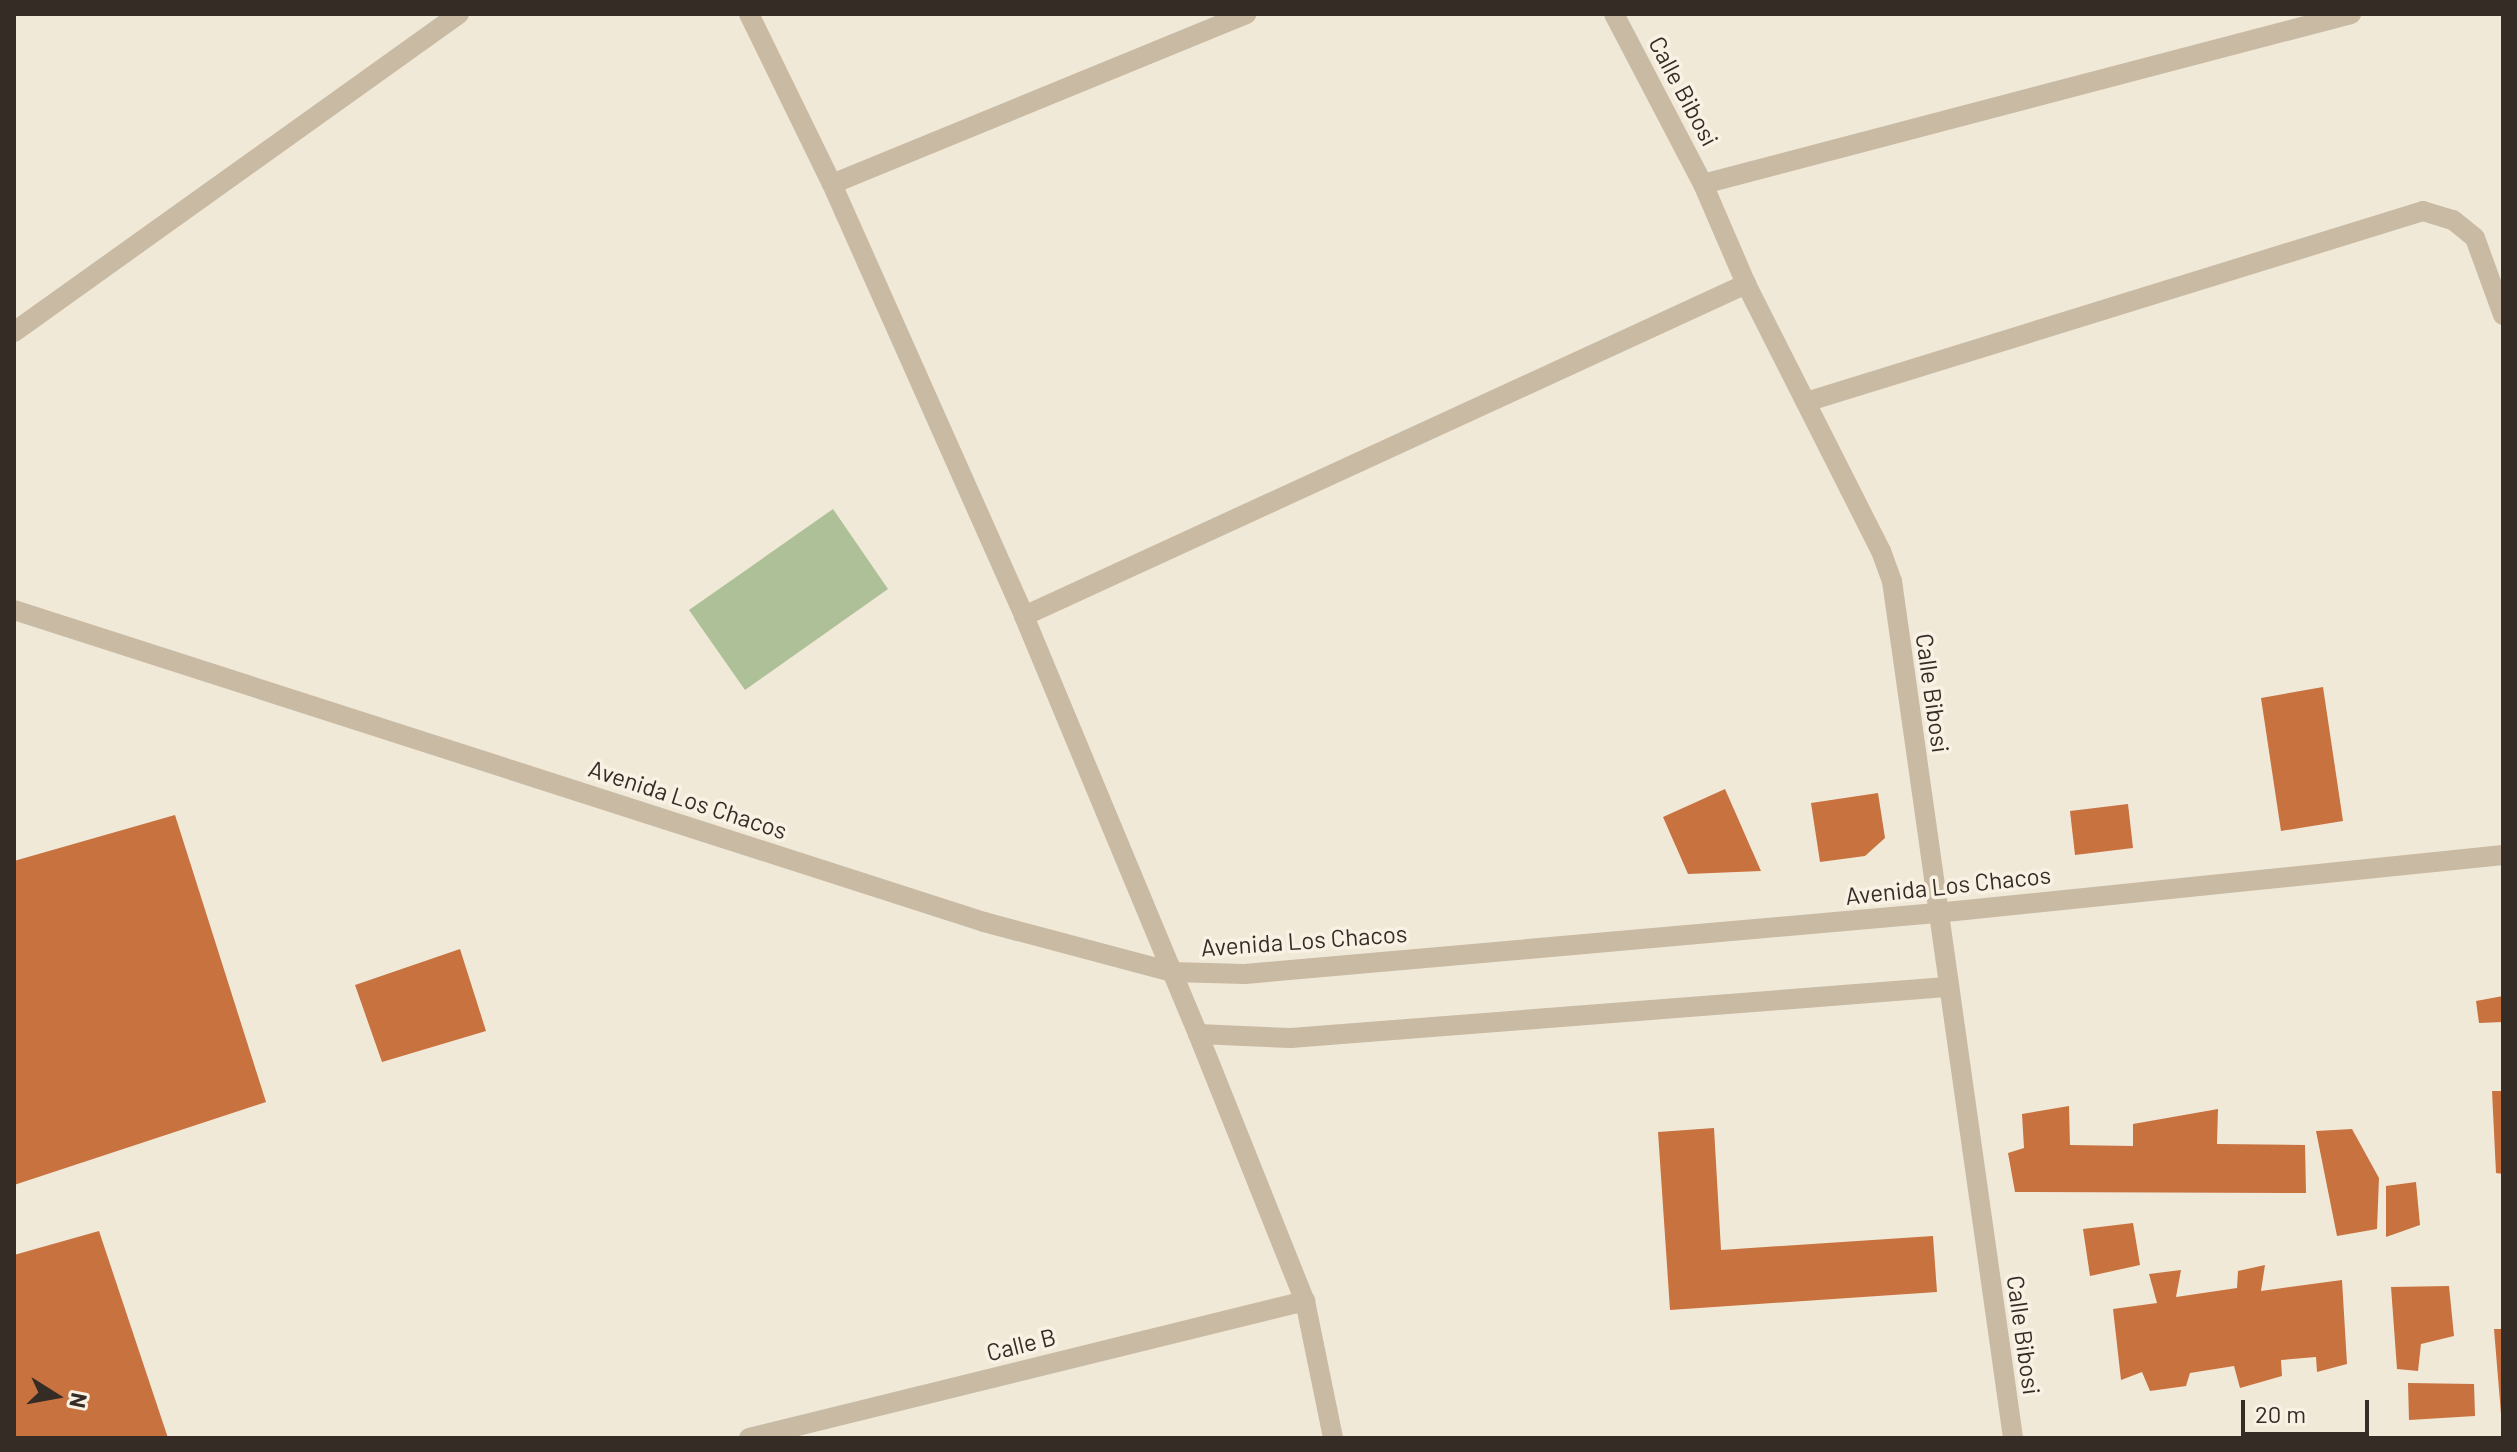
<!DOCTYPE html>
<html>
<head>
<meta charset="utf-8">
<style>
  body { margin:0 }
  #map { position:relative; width:2517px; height:1452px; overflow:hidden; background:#f1e9d8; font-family:Barlow,sans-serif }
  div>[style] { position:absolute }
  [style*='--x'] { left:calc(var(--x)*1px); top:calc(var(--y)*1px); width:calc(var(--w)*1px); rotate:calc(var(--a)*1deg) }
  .green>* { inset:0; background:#aec098 }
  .building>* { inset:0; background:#c87240 }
  .minor>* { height:20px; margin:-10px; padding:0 10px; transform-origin:10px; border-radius:10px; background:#c9baa4 }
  span { translate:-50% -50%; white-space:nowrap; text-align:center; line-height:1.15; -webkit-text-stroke:7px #f9f2e4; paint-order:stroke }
  .street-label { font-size:24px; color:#352c26 }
  .frame { position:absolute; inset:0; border:16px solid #352c26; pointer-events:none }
  .north { position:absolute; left:16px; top:1356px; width:80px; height:80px; -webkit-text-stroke:6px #f9f2e4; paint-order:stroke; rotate:101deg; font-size:22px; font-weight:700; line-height:32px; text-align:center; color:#352c26 }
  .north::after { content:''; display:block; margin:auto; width:28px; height:36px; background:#352c26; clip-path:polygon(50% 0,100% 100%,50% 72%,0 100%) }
  .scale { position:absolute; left:2241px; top:1400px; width:128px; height:36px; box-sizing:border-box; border:4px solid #352c26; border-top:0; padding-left:10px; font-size:24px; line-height:28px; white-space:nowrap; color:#352c26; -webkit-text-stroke:6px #f9f2e4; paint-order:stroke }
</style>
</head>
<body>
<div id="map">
  <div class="green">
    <i style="clip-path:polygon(833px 509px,888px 589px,745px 690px,689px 610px)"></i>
  </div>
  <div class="building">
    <i style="clip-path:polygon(2323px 687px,2343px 821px,2281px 831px,2261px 698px)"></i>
    <i style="clip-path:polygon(1725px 789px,1761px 871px,1688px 874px,1663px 817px)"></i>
    <i style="clip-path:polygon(1878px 793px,1885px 838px,1865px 856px,1820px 862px,1811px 803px)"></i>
    <i style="clip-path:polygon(2128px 804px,2133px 848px,2075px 855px,2070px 811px)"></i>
    <i style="clip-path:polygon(175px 815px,266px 1102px,14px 1185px,14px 861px)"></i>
    <i style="clip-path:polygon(460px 949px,486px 1031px,382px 1062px,355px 985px)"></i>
    <i style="clip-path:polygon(2503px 996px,2503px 1022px,2479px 1023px,2476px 1001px)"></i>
    <i style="clip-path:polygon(2492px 1091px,2503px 1091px,2503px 1174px,2496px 1173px)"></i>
    <i style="clip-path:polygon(2069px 1106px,2070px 1145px,2133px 1146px,2133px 1124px,2218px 1109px,2217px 1144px,2305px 1145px,2306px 1193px,2015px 1192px,2008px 1153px,2024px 1148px,2022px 1114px)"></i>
    <i style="clip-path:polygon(1714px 1128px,1721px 1250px,1933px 1236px,1937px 1292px,1670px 1310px,1658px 1132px)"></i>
    <i style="clip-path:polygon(2352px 1129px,2379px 1178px,2377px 1229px,2337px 1236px,2316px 1131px)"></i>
    <i style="clip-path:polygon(2416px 1182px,2420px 1225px,2386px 1237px,2386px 1186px)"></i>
    <i style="clip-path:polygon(2133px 1223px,2140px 1265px,2090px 1276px,2083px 1229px)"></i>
    <i style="clip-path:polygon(99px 1231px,168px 1438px,14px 1438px,14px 1255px)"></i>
    <i style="clip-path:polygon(2265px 1265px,2261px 1291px,2342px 1280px,2347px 1364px,2317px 1372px,2316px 1357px,2281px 1360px,2282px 1376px,2240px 1388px,2234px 1366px,2190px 1373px,2186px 1386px,2150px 1391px,2142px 1372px,2121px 1380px,2113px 1309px,2157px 1303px,2149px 1274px,2181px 1270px,2176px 1297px,2237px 1288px,2238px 1271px)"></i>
    <i style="clip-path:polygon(2449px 1286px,2454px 1336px,2421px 1344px,2418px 1371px,2397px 1369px,2391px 1287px)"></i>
    <i style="clip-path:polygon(2494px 1329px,2503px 1329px,2503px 1414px,2501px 1414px)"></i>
    <i style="clip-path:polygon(2408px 1383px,2474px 1384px,2475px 1416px,2409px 1420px)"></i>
  </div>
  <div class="minor">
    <i style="--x:749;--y:14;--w:189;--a:64"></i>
    <i style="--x:832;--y:184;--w:473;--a:66"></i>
    <i style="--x:1024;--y:616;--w:453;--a:67.4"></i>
    <i style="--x:1198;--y:1034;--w:288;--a:68.2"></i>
    <i style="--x:1305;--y:1301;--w:140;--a:78.4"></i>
    <i style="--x:1614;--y:14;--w:192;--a:62.4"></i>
    <i style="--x:1703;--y:184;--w:109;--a:66.7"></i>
    <i style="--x:1746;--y:284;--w:299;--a:63.2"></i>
    <i style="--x:1881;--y:551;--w:32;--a:70"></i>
    <i style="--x:1892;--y:581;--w:865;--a:81.96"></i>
    <i style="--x:832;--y:184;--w:448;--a:-22.3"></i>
    <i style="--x:1703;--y:184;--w:670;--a:-14.7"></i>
    <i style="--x:14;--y:332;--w:547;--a:-35.55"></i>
    <i style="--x:1806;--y:402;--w:646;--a:-17.2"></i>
    <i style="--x:2423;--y:211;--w:31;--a:17"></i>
    <i style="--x:2453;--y:220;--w:28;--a:39"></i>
    <i style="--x:2475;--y:238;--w:82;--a:70"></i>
    <i style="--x:14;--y:610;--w:1019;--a:17.83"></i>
    <i style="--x:984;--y:922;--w:195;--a:14.9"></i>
    <i style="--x:1172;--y:972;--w:73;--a:1.6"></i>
    <i style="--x:1245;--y:974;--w:694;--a:-5.04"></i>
    <i style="--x:1936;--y:913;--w:570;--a:-5.84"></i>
    <i style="--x:1024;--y:616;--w:795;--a:-24.69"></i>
    <i style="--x:1198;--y:1034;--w:93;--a:2.5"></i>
    <i style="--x:1291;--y:1038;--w:657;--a:-4.45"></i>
    <i style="--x:749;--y:1438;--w:573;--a:-13.84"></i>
  </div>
  <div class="street-label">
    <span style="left:1684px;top:91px;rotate:62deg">Calle Bibosi</span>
    <span style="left:1933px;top:693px;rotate:82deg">Calle Bibosi</span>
    <span style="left:688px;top:799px;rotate:18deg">Avenida Los Chacos</span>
    <span style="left:1948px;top:885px;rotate:-6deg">Avenida Los Chacos</span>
    <span style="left:1304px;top:940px;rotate:-4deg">Avenida Los Chacos</span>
    <span style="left:2024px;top:1335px;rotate:82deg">Calle Bibosi</span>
    <span style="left:1021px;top:1344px;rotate:-14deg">Calle B</span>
  </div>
  <div class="frame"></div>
  <div class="north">N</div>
  <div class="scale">20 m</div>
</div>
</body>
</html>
